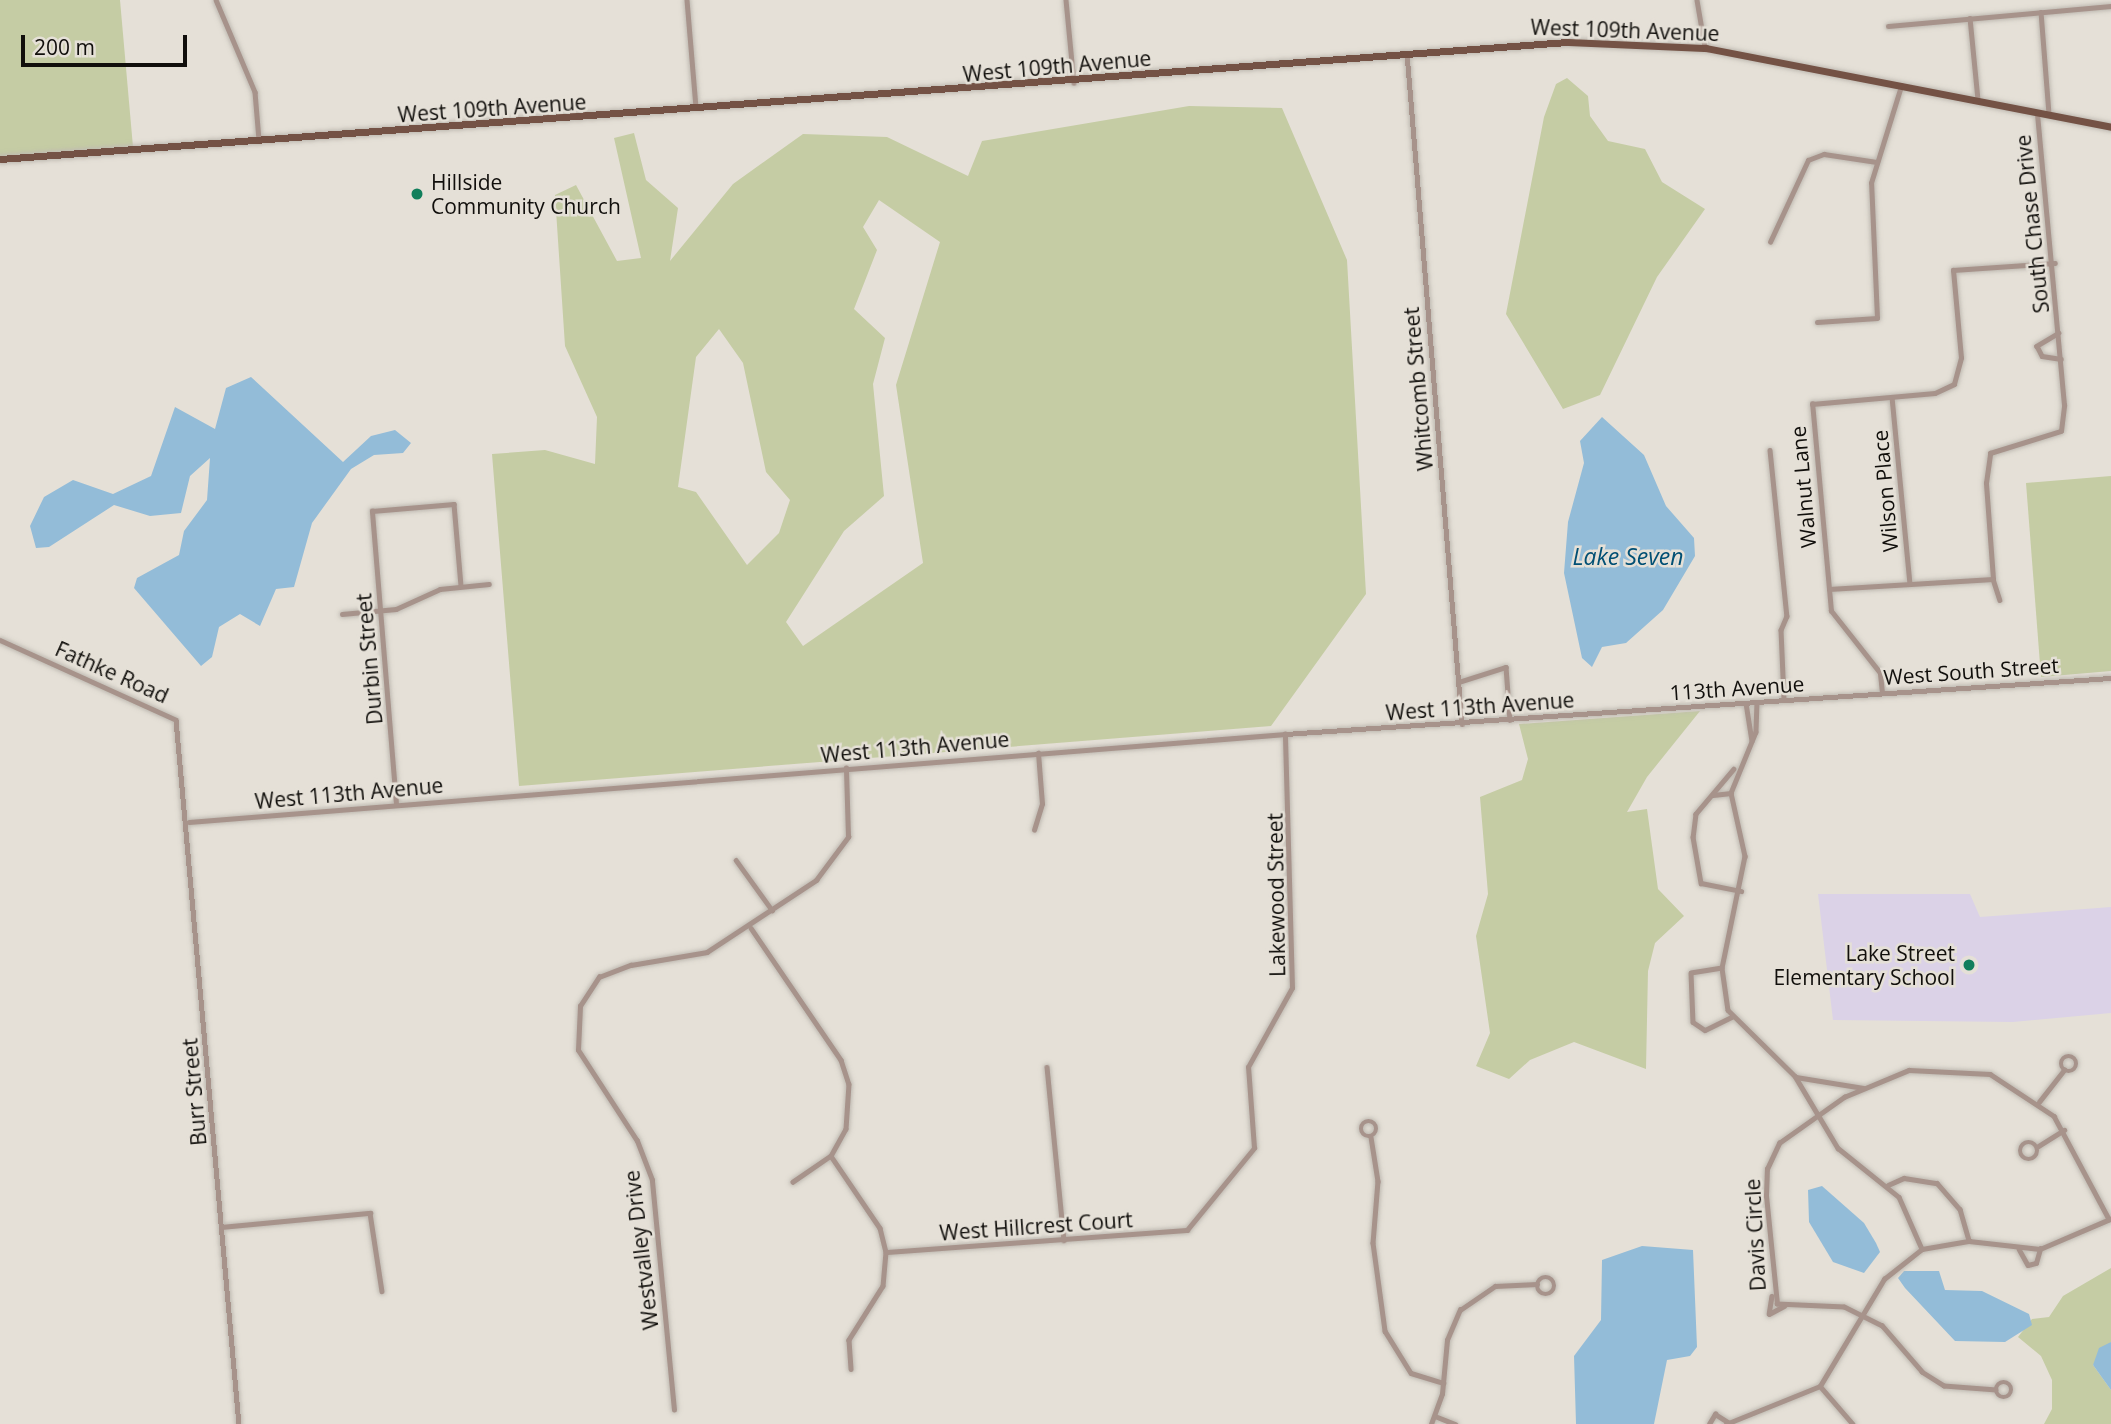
<!DOCTYPE html>
<html>
<head>
<meta charset="utf-8">
<style>
  body { margin:0 }
  #map { position:relative; width:2111px; height:1424px; overflow:hidden; background:#e5e0d7; font-family:"Open Sans",sans-serif }
  div>[style] { position:absolute }
  [style*='--x'] { left:calc(var(--x)*1px); top:calc(var(--y)*1px); width:calc(var(--w)*1px); rotate:calc(var(--a)*1deg) }
  .education>* { inset:0; background:#dbd2e7 }
  .green>* { inset:0; background:#c5cca4 }
  .water>* { inset:0; background:#93bcd8 }
  .roads { filter:drop-shadow(0 0 2px #bfbab2) drop-shadow(0 0 2px #bfbab2) }
  .street>* { height:4.5px; margin:-2.25px; padding:0 2.25px; transform-origin:2.25px; border-radius:2.25px; background:#a7938b }
  .street>.ring { margin:-2.25px; padding:0; box-sizing:content-box; background:none; border:4.5px solid #a7938b; border-radius:50% }
  .primary>* { height:7px; margin:-3.5px; padding:0 3.5px; transform-origin:3.5px; border-radius:3.5px; background:#745245 }
  .dots>* { width:19px; height:19px; translate:-50% -50%; box-sizing:border-box; border:4px solid #e5e0d7; border-radius:50% }
  span { translate:-50% -50%; white-space:nowrap; text-align:center; line-height:1.15; -webkit-text-stroke:5px #e5e0d7; paint-order:stroke }
  .street-label { font-size:21px; color:#110f0c }
  .poi-label { font-size:21px; color:#110f0c }
  .left { translate:0 -50%; text-align:left }
  .right { translate:-100% -50%; text-align:right }
  .water-label { font-size:23px; color:#004f74; font-style:italic }
  .scale { position:absolute; left:21px; top:35px; width:166px; height:32px; box-sizing:border-box; border:4px solid #110f0c; border-top:0; padding-left:9px; font-size:21px; line-height:24px; white-space:nowrap; color:#110f0c; -webkit-text-stroke:5px #e5e0d7; paint-order:stroke }
</style>
</head>
<body>
<div id="map">
  <div class="education">
    <i style="clip-path:polygon(1818px 894px,1970px 894px,1980px 917px,2111px 907px,2111px 1013px,2013px 1022px,1833px 1020px)"></i>
  </div>
  <div class="green">
    <i style="clip-path:polygon(0 0,120px 0,133px 147px,0 157px)"></i>
    <i style="clip-path:polygon(1567px 78px,1588px 96px,1590px 116px,1608px 141px,1645px 149px,1662px 182px,1705px 209px,1657px 277px,1600px 395px,1563px 409px,1506px 314px,1544px 117px,1556px 84px)"></i>
    <i style="clip-path:polygon(evenodd,1189px 106px,1282px 108px,1347px 260px,1366px 594px,1271px 726px,519px 786px,492px 454px,545px 450px,595px 464px,597px 417px,565px 346px,555px 195px,576px 185px,617px 261px,641px 258px,614px 138px,634px 133px,646px 180px,678px 208px,670px 261px,733px 184px,803px 134px,887px 137px,968px 176px,982px 141px,1189px 106px,879px 200px,940px 242px,896px 385px,923px 563px,803px 646px,786px 622px,844px 531px,884px 496px,873px 384px,885px 338px,854px 309px,877px 250px,863px 227px,879px 200px,1189px 106px,719px 329px,743px 363px,766px 472px,790px 500px,779px 533px,747px 565px,696px 492px,678px 487px,696px 357px,719px 329px)"></i>
    <i style="clip-path:polygon(2111px 476px,2111px 671px,2041px 677px,2026px 483px)"></i>
    <i style="clip-path:polygon(1700px 711px,1647px 777px,1627px 812px,1647px 809px,1658px 889px,1684px 916px,1655px 943px,1648px 971px,1646px 1069px,1574px 1042px,1530px 1060px,1509px 1079px,1476px 1066px,1490px 1033px,1476px 936px,1488px 894px,1480px 797px,1522px 780px,1528px 759px,1519px 724px)"></i>
    <i style="clip-path:polygon(2111px 1268px,2111px 1342px,2093px 1365px,2111px 1390px,2111px 1424px,2044px 1424px,2052px 1409px,2052px 1380px,2041px 1356px,2018px 1337px,2032px 1319px,2049px 1317px,2063px 1296px)"></i>
  </div>
  <div class="water">
    <i style="clip-path:polygon(251px 377px,343px 462px,371px 436px,395px 430px,411px 443px,403px 453px,374px 455px,351px 469px,312px 523px,294px 587px,276px 589px,260px 626px,240px 614px,219px 627px,212px 657px,201px 666px,134px 588px,137px 578px,179px 555px,184px 531px,207px 500px,210px 458px,190px 476px,181px 513px,150px 516px,114px 505px,49px 547px,36px 548px,30px 526px,44px 497px,73px 480px,113px 494px,151px 476px,175px 407px,215px 429px,226px 388px)"></i>
    <i style="clip-path:polygon(1602px 417px,1644px 455px,1666px 506px,1694px 538px,1695px 556px,1663px 610px,1626px 643px,1602px 647px,1592px 667px,1582px 658px,1564px 573px,1568px 522px,1584px 463px,1580px 441px)"></i>
    <i style="clip-path:polygon(1822px 1186px,1864px 1223px,1876px 1243px,1880px 1252px,1864px 1273px,1833px 1262px,1809px 1222px,1808px 1190px)"></i>
    <i style="clip-path:polygon(1642px 1246px,1693px 1250px,1697px 1347px,1690px 1356px,1667px 1360px,1654px 1424px,1576px 1424px,1574px 1356px,1601px 1320px,1602px 1260px)"></i>
    <i style="clip-path:polygon(1904px 1271px,1939px 1271px,1945px 1290px,1982px 1291px,2029px 1314px,2032px 1325px,2005px 1342px,1955px 1341px,1905px 1288px,1898px 1278px)"></i>
    <i style="clip-path:polygon(2111px 1342px,2111px 1390px,2093px 1365px,2099px 1348px)"></i>
  </div>
  <div class="roads">
    <div class="street">
      <i style="--x:216;--y:0;--w:100;--a:67"></i>
      <i style="--x:255;--y:92;--w:48;--a:85.2"></i>
      <i style="--x:687;--y:0;--w:107;--a:85.2"></i>
      <i style="--x:1066;--y:0;--w:83;--a:84.5"></i>
      <i style="--x:1697;--y:0;--w:48;--a:80.3"></i>
      <i style="--x:2041;--y:12;--w:102;--a:85.5"></i>
      <i style="--x:1970;--y:18;--w:82;--a:84.4"></i>
      <i style="--x:1888;--y:26;--w:224;--a:-5.1"></i>
      <i style="--x:1407;--y:53;--w:673;--a:85.31"></i>
      <i style="--x:1770;--y:242;--w:90;--a:-65.1"></i>
      <i style="--x:1808;--y:160;--w:17;--a:-21"></i>
      <i style="--x:1824;--y:154;--w:53;--a:8.7"></i>
      <i style="--x:1817;--y:322;--w:60;--a:-3.8"></i>
      <i style="--x:1877;--y:318;--w:135;--a:-92.5"></i>
      <i style="--x:1871;--y:183;--w:102;--a:-72.8"></i>
      <i style="--x:2059;--y:333;--w:26;--a:149"></i>
      <i style="--x:2037;--y:346;--w:11;--a:63"></i>
      <i style="--x:2042;--y:356;--w:19;--a:9"></i>
      <i style="--x:1892;--y:397;--w:187;--a:84.5"></i>
      <i style="--x:1770;--y:450;--w:167;--a:84.2"></i>
      <i style="--x:1787;--y:616;--w:15;--a:113"></i>
      <i style="--x:1781;--y:630;--w:70;--a:87.5"></i>
      <i style="--x:1993;--y:579;--w:96;--a:-94.2"></i>
      <i style="--x:1986;--y:483;--w:30;--a:-82"></i>
      <i style="--x:1990;--y:453;--w:74;--a:-17.2"></i>
      <i style="--x:2061;--y:431;--w:26;--a:-83"></i>
      <i style="--x:2064;--y:405;--w:293;--a:-95.3"></i>
      <i style="--x:1829;--y:589;--w:164;--a:-3.5"></i>
      <i style="--x:1993;--y:579;--w:22;--a:72"></i>
      <i style="--x:342;--y:614;--w:54;--a:-5.3"></i>
      <i style="--x:396;--y:609;--w:48;--a:-24.4"></i>
      <i style="--x:440;--y:589;--w:49;--a:-5.8"></i>
      <i style="--x:0;--y:640;--w:193;--a:24.4"></i>
      <i style="--x:176;--y:720;--w:707;--a:84.89"></i>
      <i style="--x:1459;--y:682;--w:49;--a:-17.7"></i>
      <i style="--x:1506;--y:667;--w:53;--a:85.7"></i>
      <i style="--x:1882;--y:693;--w:20;--a:-96"></i>
      <i style="--x:1880;--y:673;--w:79;--a:-128.3"></i>
      <i style="--x:1831;--y:611;--w:208;--a:-95.2"></i>
      <i style="--x:1812;--y:404;--w:123;--a:-5.1"></i>
      <i style="--x:1935;--y:393;--w:21;--a:-25"></i>
      <i style="--x:1954;--y:384;--w:27;--a:-75"></i>
      <i style="--x:1961;--y:358;--w:88;--a:-95.2"></i>
      <i style="--x:1953;--y:270;--w:102;--a:-3.9"></i>
      <i style="--x:1757;--y:702;--w:30;--a:92"></i>
      <i style="--x:1756;--y:732;--w:66;--a:112.3"></i>
      <i style="--x:1731;--y:793;--w:65;--a:77.5"></i>
      <i style="--x:1745;--y:856;--w:114;--a:101.6"></i>
      <i style="--x:1722;--y:968;--w:42;--a:81.9"></i>
      <i style="--x:1728;--y:1010;--w:94;--a:44.6"></i>
      <i style="--x:1795;--y:1076;--w:84;--a:59.2"></i>
      <i style="--x:1838;--y:1148;--w:78;--a:38.8"></i>
      <i style="--x:1899;--y:1197;--w:57;--a:66.1"></i>
      <i style="--x:1746;--y:703;--w:38;--a:81"></i>
      <i style="--x:1734;--y:769;--w:59;--a:130.2"></i>
      <i style="--x:1696;--y:814;--w:23;--a:97"></i>
      <i style="--x:1693;--y:837;--w:47;--a:80.1"></i>
      <i style="--x:1701;--y:883;--w:41;--a:11.3"></i>
      <i style="--x:1713;--y:795;--w:18;--a:-6"></i>
      <i style="--x:396;--y:804;--w:294;--a:-94.7"></i>
      <i style="--x:372;--y:511;--w:82;--a:-4.9"></i>
      <i style="--x:454;--y:504;--w:81;--a:85.1"></i>
      <i style="--x:189;--y:822;--w:1100;--a:-4.59"></i>
      <i style="--x:1285;--y:734;--w:828;--a:-3.88"></i>
      <i style="--x:1034;--y:830;--w:27;--a:-73"></i>
      <i style="--x:1042;--y:804;--w:51;--a:-94.5"></i>
      <i style="--x:736;--y:860;--w:62;--a:54.2"></i>
      <i style="--x:751;--y:928;--w:160;--a:55.7"></i>
      <i style="--x:841;--y:1060;--w:25;--a:72"></i>
      <i style="--x:849;--y:1084;--w:45;--a:93.8"></i>
      <i style="--x:846;--y:1129;--w:31;--a:119"></i>
      <i style="--x:831;--y:1156;--w:46;--a:145.6"></i>
      <i style="--x:1722;--y:968;--w:31;--a:171"></i>
      <i style="--x:1691;--y:973;--w:49;--a:87.7"></i>
      <i style="--x:1693;--y:1022;--w:14;--a:34"></i>
      <i style="--x:1705;--y:1030;--w:30;--a:-26"></i>
      <i class="ring" style="left:2061px;top:1056px;width:11.5px;height:11.5px"></i>
      <i style="--x:1047;--y:1067;--w:174;--a:84.4"></i>
      <i style="--x:1796;--y:1077;--w:68;--a:9.3"></i>
      <i style="--x:2039;--y:1102;--w:41;--a:-52"></i>
      <i class="ring" style="left:1361px;top:1121px;width:11.5px;height:11.5px"></i>
      <i style="--x:1371;--y:1137;--w:45;--a:81"></i>
      <i style="--x:1378;--y:1181;--w:62;--a:94.6"></i>
      <i style="--x:1373;--y:1243;--w:89;--a:82.2"></i>
      <i style="--x:1385;--y:1331;--w:49;--a:58.2"></i>
      <i style="--x:1411;--y:1373;--w:34;--a:17"></i>
      <i class="ring" style="left:2020px;top:1142px;width:13.5px;height:13.5px"></i>
      <i style="--x:2037;--y:1147;--w:32;--a:-32"></i>
      <i style="--x:831;--y:1156;--w:87;--a:55.8"></i>
      <i style="--x:880;--y:1228;--w:25;--a:76"></i>
      <i style="--x:886;--y:1252;--w:34;--a:95"></i>
      <i style="--x:883;--y:1286;--w:64;--a:122.2"></i>
      <i style="--x:849;--y:1340;--w:29;--a:86"></i>
      <i style="--x:1888;--y:1185;--w:17;--a:-24"></i>
      <i style="--x:1904;--y:1178;--w:33;--a:9"></i>
      <i style="--x:1937;--y:1183;--w:35;--a:49"></i>
      <i style="--x:1960;--y:1209;--w:33;--a:74"></i>
      <i style="--x:221;--y:1227;--w:150;--a:-5.4"></i>
      <i style="--x:370;--y:1213;--w:79;--a:81.3"></i>
      <i style="--x:2019;--y:1249;--w:18;--a:61"></i>
      <i style="--x:2028;--y:1265;--w:8;--a:-14"></i>
      <i style="--x:2036;--y:1263;--w:15;--a:-74"></i>
      <i style="--x:886;--y:1252;--w:302;--a:-4.2"></i>
      <i style="--x:1187;--y:1230;--w:106;--a:-50.7"></i>
      <i style="--x:1254;--y:1148;--w:81;--a:-94.2"></i>
      <i style="--x:1248;--y:1067;--w:90;--a:-60.9"></i>
      <i style="--x:1292;--y:988;--w:254;--a:-91.6"></i>
      <i class="ring" style="left:1537px;top:1277px;width:13.5px;height:13.5px"></i>
      <i style="--x:1772;--y:1296;--w:18;--a:99"></i>
      <i style="--x:1769;--y:1314;--w:17;--a:-28"></i>
      <i class="ring" style="left:1996px;top:1382px;width:11.5px;height:11.5px"></i>
      <i style="--x:1820;--y:1386;--w:50;--a:49"></i>
      <i style="--x:1996;--y:1390;--w:52;--a:-175.6"></i>
      <i style="--x:1944;--y:1386;--w:26;--a:-148"></i>
      <i style="--x:1922;--y:1372;--w:61;--a:-131"></i>
      <i style="--x:1882;--y:1326;--w:42;--a:-153.4"></i>
      <i style="--x:1844;--y:1307;--w:67;--a:-177.4"></i>
      <i style="--x:1777;--y:1304;--w:109;--a:-95.8"></i>
      <i style="--x:1766;--y:1196;--w:27;--a:-88"></i>
      <i style="--x:1767;--y:1169;--w:29;--a:-65"></i>
      <i style="--x:1779;--y:1143;--w:80;--a:-35.3"></i>
      <i style="--x:1844;--y:1097;--w:70;--a:-22.6"></i>
      <i style="--x:1909;--y:1070;--w:81;--a:2.8"></i>
      <i style="--x:1990;--y:1074;--w:77;--a:33.3"></i>
      <i style="--x:2054;--y:1116;--w:117;--a:61.9"></i>
      <i style="--x:674;--y:1410;--w:231;--a:-95.5"></i>
      <i style="--x:652;--y:1180;--w:42;--a:-111"></i>
      <i style="--x:637;--y:1141;--w:108;--a:-123"></i>
      <i style="--x:578;--y:1050;--w:44;--a:-87.4"></i>
      <i style="--x:580;--y:1006;--w:35;--a:-57"></i>
      <i style="--x:599;--y:977;--w:34;--a:-21"></i>
      <i style="--x:631;--y:965;--w:77;--a:-9.7"></i>
      <i style="--x:707;--y:952;--w:131;--a:-33.4"></i>
      <i style="--x:816;--y:880;--w:54;--a:-53.3"></i>
      <i style="--x:848;--y:837;--w:69;--a:-91.7"></i>
      <i style="--x:1435;--y:1416;--w:22;--a:22"></i>
      <i style="--x:1431;--y:1424;--w:32;--a:-70"></i>
      <i style="--x:1442;--y:1394;--w:54;--a:-84.7"></i>
      <i style="--x:1447;--y:1340;--w:33;--a:-67"></i>
      <i style="--x:1460;--y:1310;--w:42;--a:-34.4"></i>
      <i style="--x:1495;--y:1286;--w:42;--a:-2.7"></i>
      <i style="--x:1709;--y:1424;--w:12;--a:-59"></i>
      <i style="--x:1715;--y:1414;--w:15;--a:32"></i>
      <i style="--x:1726;--y:1424;--w:101;--a:-22"></i>
      <i style="--x:1820;--y:1386;--w:125;--a:-59.1"></i>
      <i style="--x:1884;--y:1279;--w:48;--a:-38.3"></i>
      <i style="--x:1922;--y:1249;--w:48;--a:-9.7"></i>
      <i style="--x:1969;--y:1241;--w:71;--a:6.4"></i>
      <i style="--x:2040;--y:1249;--w:76;--a:-23.2"></i>
    </div>
    <div class="primary">
      <i style="--x:0;--y:159;--w:1570;--a:-4.27"></i>
      <i style="--x:1566;--y:42;--w:140;--a:2.5"></i>
      <i style="--x:1706;--y:48;--w:413;--a:11"></i>
    </div>
  </div>
  <div class="dots">
    <i style="left:417px;top:194px;background:#117f5b"></i>
    <i style="left:1969px;top:965px;background:#117f5b"></i>
  </div>
  <div class="street-label">
    <span style="left:1625px;top:30px;rotate:2deg">West 109th Avenue</span>
    <span style="left:1057px;top:66px;rotate:-5deg">West 109th Avenue</span>
    <span style="left:492px;top:108px;rotate:-4deg">West 109th Avenue</span>
    <span style="left:2032px;top:224px;rotate:-96deg">South Chase Drive</span>
    <span style="left:1418px;top:389px;rotate:-95deg">Whitcomb Street</span>
    <span style="left:1803px;top:487px;rotate:-95deg">Walnut Lane</span>
    <span style="left:1885px;top:491px;rotate:-95deg">Wilson Place</span>
    <span style="left:369px;top:659px;rotate:-95deg">Durbin Street</span>
    <span style="left:1971px;top:671px;rotate:-4deg">West South Street</span>
    <span style="left:112px;top:672px;rotate:24deg">Fathke Road</span>
    <span style="left:1737px;top:688px;rotate:-4deg">113th Avenue</span>
    <span style="left:1480px;top:706px;rotate:-4deg">West 113th Avenue</span>
    <span style="left:915px;top:747px;rotate:-5deg">West 113th Avenue</span>
    <span style="left:349px;top:793px;rotate:-5deg">West 113th Avenue</span>
    <span style="left:1276px;top:895px;rotate:-91deg">Lakewood Street</span>
    <span style="left:194px;top:1092px;rotate:-95deg">Burr Street</span>
    <span style="left:1036px;top:1226px;rotate:-4deg">West Hillcrest Court</span>
    <span style="left:1755px;top:1235px;rotate:-93deg">Davis Circle</span>
    <span style="left:641px;top:1250px;rotate:-97deg">Westvalley Drive</span>
  </div>
  <div class="poi-label">
    <span class="left" style="left:431px;top:194px">Hillside<br>Community Church</span>
    <span class="right" style="left:1955px;top:965px">Lake Street<br>Elementary School</span>
  </div>
  <div class="water-label">
    <span style="left:1628px;top:556px">Lake Seven</span>
  </div>
  <div class="scale">200 m</div>
</div>
</body>
</html>
